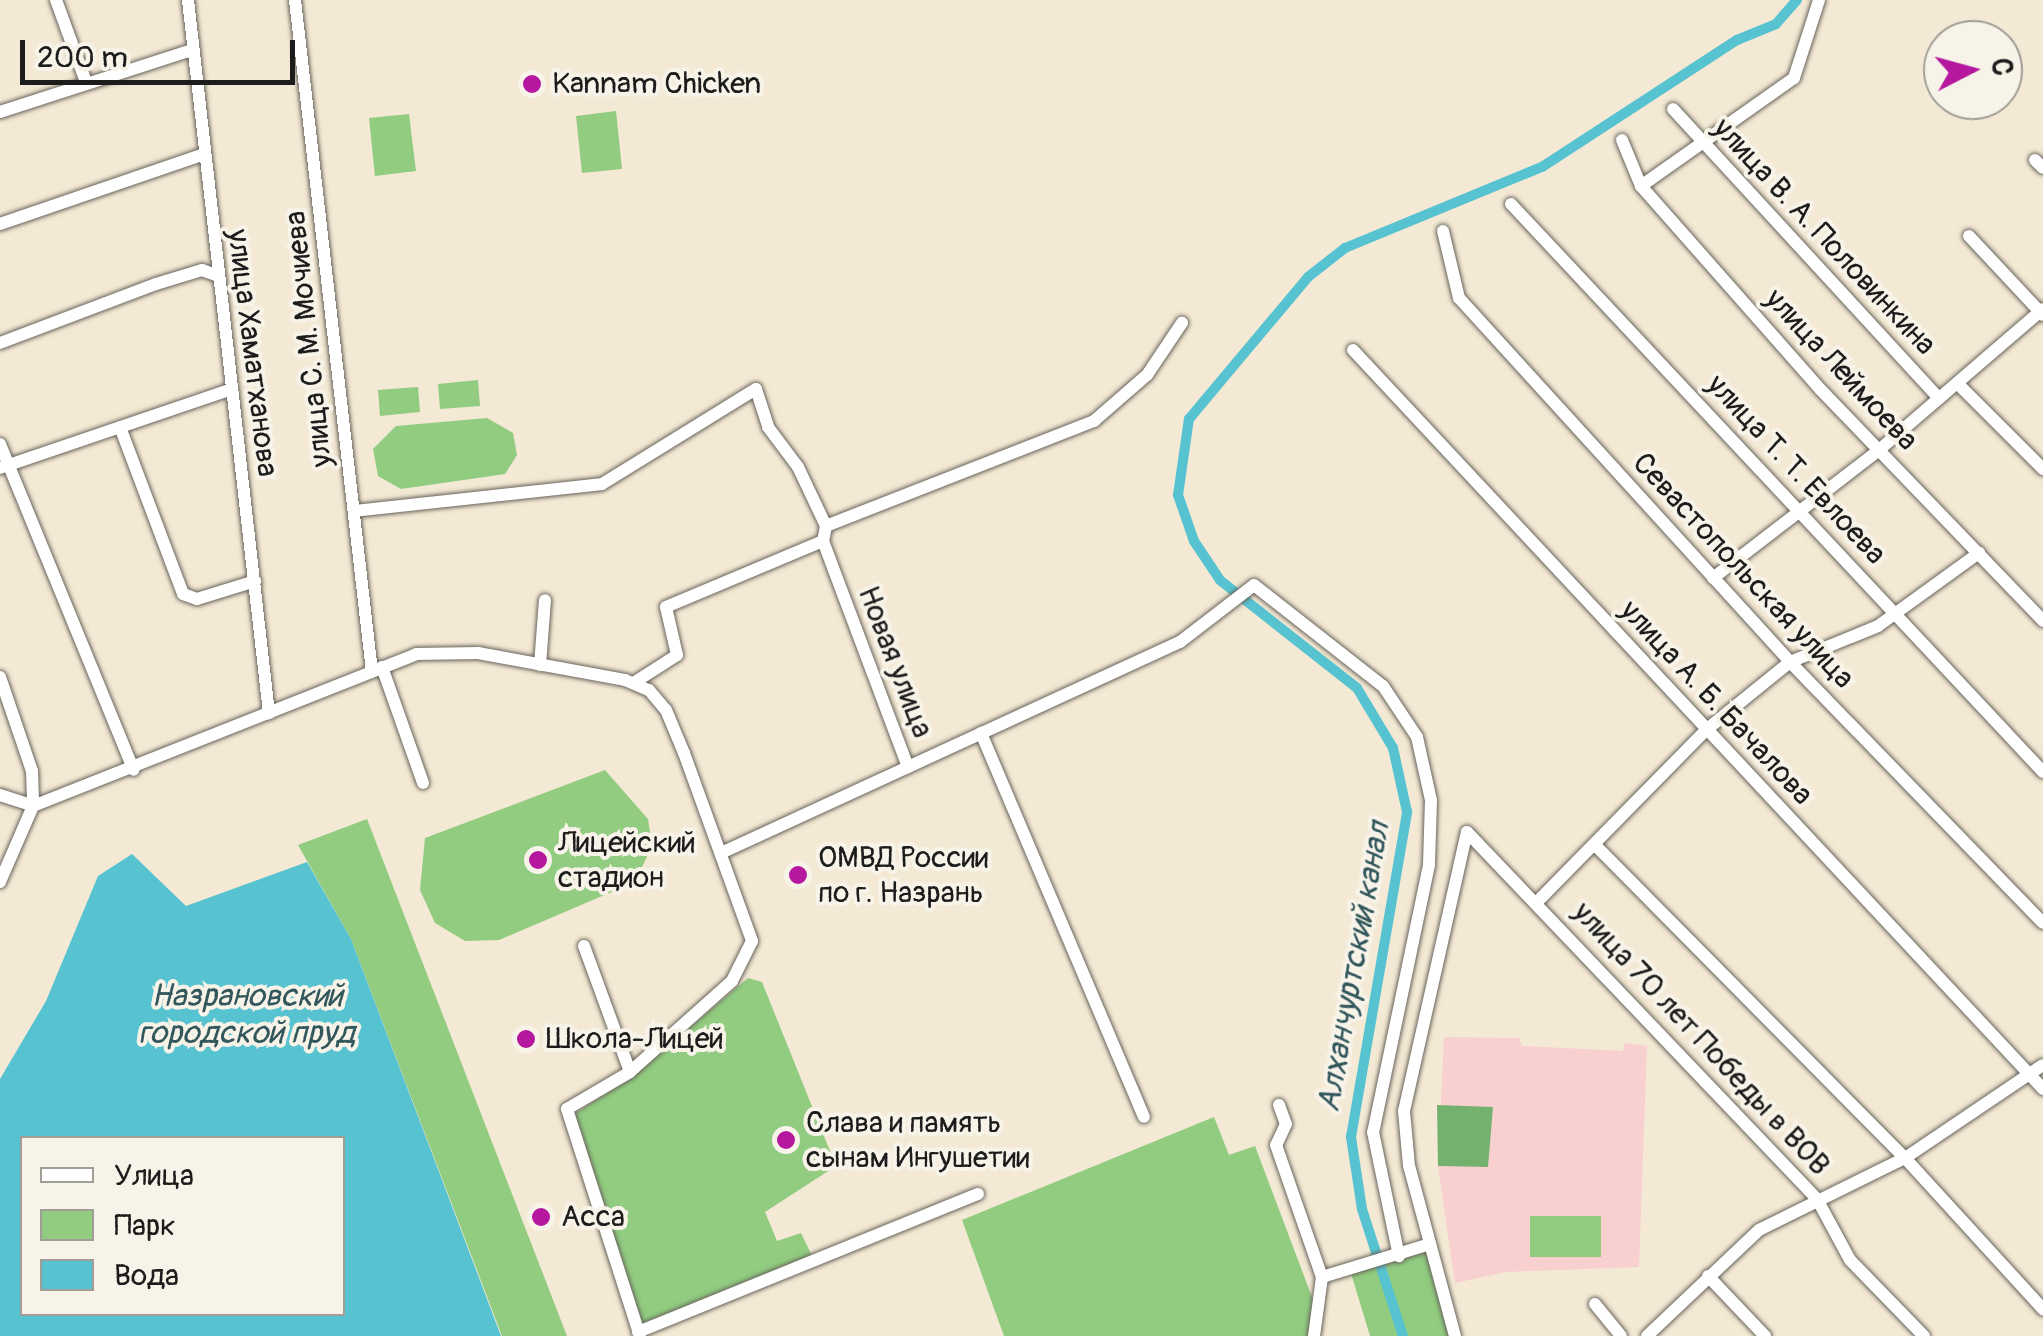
<!DOCTYPE html>
<html>
<head>
<meta charset="utf-8">
<style>
  body { margin:0 }
  #map { position:relative; width:2043px; height:1336px; overflow:hidden; background:#f4e9d4; font-family:Pangolin,sans-serif }
  div>[style] { position:absolute }
  [style*='--x'] { left:calc(var(--x)*1px); top:calc(var(--y)*1px); width:calc(var(--w)*1px); rotate:calc(var(--a)*1deg) }
  .built>* { inset:0; background:#f7d0cf }
  .green>* { inset:0; background:#91cc80 }
  .forest>* { inset:0; background:#74b06e }
  .water>* { inset:0; background:#57c3d1 }
  .canal>* { height:10px; margin:-5px; padding:0 5px; transform-origin:5px; border-radius:5px; background:#57c3d1 }
  .roads { filter:drop-shadow(0 0 2px #68645c) drop-shadow(0 0 2px #68645c) }
  .minor>* { height:12px; margin:-6px; padding:0 6px; transform-origin:6px; border-radius:6px; background:#fff }
  .dots>* { width:28px; height:28px; translate:-50% -50%; box-sizing:border-box; border:5px solid #f7f3e8; border-radius:50% }
  span { translate:-50% -50%; white-space:nowrap; text-align:center; line-height:1.15; -webkit-text-stroke:8px #f7f3e8; paint-order:stroke }
  .poi-label { font-size:30px; color:#1c1c1c }
  .left { translate:0 -50%; text-align:left }
  .street-label { font-size:30px; color:#1c1c1c }
  .water-label { font-size:32px; color:#31565b; font-style:italic }
  .legend { position:absolute; left:20px; top:1136px; width:325px; height:180px; box-sizing:border-box; background:#f7f3e8; border:2px solid #9f9d96; margin:0; padding:12px 18px; list-style:none; font-size:30px; color:#1c1c1c }
  .legend li { display:flex; align-items:center; gap:20px; height:50px }
  .legend b { width:50px; border:2px solid #9f9d96 }
  .north { position:absolute; left:1923px; top:20px; width:100px; height:100px; box-sizing:border-box; background:#f7f3e8; border:2px solid #9f9d96; border-radius:50%; rotate:84deg; font-size:28px; font-weight:700; line-height:40px; text-align:center; color:#1c1c1c }
  .north::after { content:''; display:block; margin:auto; width:35px; height:45px; background:#b5179e; clip-path:polygon(50% 0,100% 100%,50% 72%,0 100%) }
  .scale { position:absolute; left:20px; top:40px; width:275px; height:45px; box-sizing:border-box; border:5px solid #1c1c1c; border-top:0; padding-left:12px; font-size:30px; line-height:35px; white-space:nowrap; color:#1c1c1c; -webkit-text-stroke:8px #f7f3e8; paint-order:stroke }
</style>
</head>
<body>
<div id="map">
  <div class="built">
    <i style="clip-path:polygon(1444px 1037px,1519px 1038px,1522px 1046px,1623px 1051px,1624px 1043px,1647px 1046px,1639px 1267px,1506px 1272px,1455px 1283px,1438px 1166px)"></i>
  </div>
  <div class="green">
    <i style="clip-path:polygon(616px 111px,622px 169px,582px 173px,576px 116px)"></i>
    <i style="clip-path:polygon(409px 114px,416px 171px,375px 176px,369px 118px)"></i>
    <i style="clip-path:polygon(478px 380px,480px 406px,440px 409px,438px 384px)"></i>
    <i style="clip-path:polygon(418px 387px,420px 412px,380px 416px,378px 390px)"></i>
    <i style="clip-path:polygon(487px 418px,513px 433px,517px 455px,505px 474px,401px 489px,378px 476px,373px 449px,396px 426px)"></i>
    <i style="clip-path:polygon(605px 770px,648px 819px,652px 846px,635px 882px,499px 940px,465px 941px,435px 923px,420px 890px,425px 838px)"></i>
    <i style="clip-path:polygon(367px 819px,567px 1336px,502px 1336px,351px 939px,298px 845px)"></i>
    <i style="clip-path:polygon(748px 978px,762px 982px,836px 1166px,765px 1212px,777px 1241px,801px 1233px,813px 1258px,643px 1326px,574px 1114px,629px 1079px)"></i>
    <i style="clip-path:polygon(1214px 1117px,1229px 1155px,1255px 1146px,1315px 1305px,1309px 1336px,1004px 1336px,962px 1220px)"></i>
    <i style="clip-path:polygon(1530px 1216px,1601px 1216px,1601px 1257px,1530px 1257px)"></i>
    <i style="clip-path:polygon(1430px 1244px,1455px 1336px,1370px 1336px,1350px 1270px)"></i>
  </div>
  <div class="forest">
    <i style="clip-path:polygon(1437px 1105px,1493px 1107px,1488px 1167px,1438px 1166px)"></i>
  </div>
  <div class="water">
    <i style="clip-path:polygon(evenodd,132px 854px,186px 906px,307px 862px,351px 939px,501px 1336px,0 1336px,0 1079px,46px 1001px,98px 876px,132px 854px,22px 1138px,342px 1138px,342px 1314px,22px 1314px,22px 1138px)"></i>
  </div>
  <div class="canal">
    <i style="--x:1403;--y:1336;--w:133;--a:-107.9"></i>
    <i style="--x:1362;--y:1209;--w:73;--a:-98.7"></i>
    <i style="--x:1351;--y:1137;--w:330;--a:-80.2"></i>
    <i style="--x:1407;--y:812;--w:66;--a:-102.3"></i>
    <i style="--x:1393;--y:748;--w:70;--a:-121"></i>
    <i style="--x:1357;--y:688;--w:174;--a:-141.8"></i>
    <i style="--x:1220;--y:580;--w:47;--a:-123.7"></i>
    <i style="--x:1194;--y:541;--w:49;--a:-109.2"></i>
    <i style="--x:1178;--y:495;--w:77;--a:-81.8"></i>
    <i style="--x:1189;--y:419;--w:185;--a:-50"></i>
    <i style="--x:1308;--y:277;--w:47;--a:-38.1"></i>
    <i style="--x:1345;--y:248;--w:213;--a:-22.4"></i>
    <i style="--x:1542;--y:167;--w:233;--a:-33.1"></i>
    <i style="--x:1737;--y:40;--w:42;--a:-22.3"></i>
    <i style="--x:1776;--y:24;--w:32;--a:-49"></i>
  </div>
  <div class="roads">
    <div class="minor">
      <i style="--x:56;--y:0;--w:87;--a:69.9"></i>
      <i style="--x:188;--y:0;--w:718;--a:83.52"></i>
      <i style="--x:295;--y:0;--w:676;--a:83.46"></i>
      <i style="--x:1673;--y:109;--w:393;--a:47.4"></i>
      <i style="--x:0;--y:112;--w:202;--a:-17.9"></i>
      <i style="--x:1622;--y:140;--w:50;--a:67.6"></i>
      <i style="--x:1641;--y:186;--w:271;--a:48.6"></i>
      <i style="--x:1820;--y:389;--w:322;--a:46.1"></i>
      <i style="--x:2035;--y:160;--w:11;--a:45"></i>
      <i style="--x:1641;--y:186;--w:187;--a:-35.2"></i>
      <i style="--x:1794;--y:78;--w:82;--a:-72.2"></i>
      <i style="--x:1511;--y:204;--w:778;--a:46.87"></i>
      <i style="--x:0;--y:224;--w:213;--a:-18.9"></i>
      <i style="--x:1443;--y:231;--w:69;--a:76.6"></i>
      <i style="--x:1459;--y:298;--w:492;--a:47.7"></i>
      <i style="--x:1790;--y:662;--w:363;--a:45.9"></i>
      <i style="--x:1969;--y:236;--w:108;--a:46.9"></i>
      <i style="--x:0;--y:343;--w:167;--a:-20.7"></i>
      <i style="--x:156;--y:284;--w:48;--a:-16.9"></i>
      <i style="--x:202;--y:270;--w:15;--a:20"></i>
      <i style="--x:1353;--y:350;--w:1011;--a:46.96"></i>
      <i style="--x:1957;--y:383;--w:122;--a:45"></i>
      <i style="--x:120;--y:427;--w:178;--a:69.3"></i>
      <i style="--x:183;--y:594;--w:15;--a:20"></i>
      <i style="--x:197;--y:599;--w:61;--a:-17.2"></i>
      <i style="--x:0;--y:444;--w:352;--a:67.7"></i>
      <i style="--x:0;--y:468;--w:245;--a:-18.8"></i>
      <i style="--x:354;--y:511;--w:249;--a:-6.2"></i>
      <i style="--x:602;--y:484;--w:181;--a:-31.7"></i>
      <i style="--x:756;--y:389;--w:40;--a:72"></i>
      <i style="--x:768;--y:427;--w:50;--a:53.1"></i>
      <i style="--x:798;--y:467;--w:65;--a:64.6"></i>
      <i style="--x:826;--y:526;--w:15;--a:101"></i>
      <i style="--x:823;--y:541;--w:241;--a:69.4"></i>
      <i style="--x:908;--y:767;--w:206;--a:155.3"></i>
      <i style="--x:826;--y:526;--w:288;--a:-21.4"></i>
      <i style="--x:1094;--y:421;--w:70;--a:-41"></i>
      <i style="--x:1147;--y:375;--w:63;--a:-56.1"></i>
      <i style="--x:1713;--y:578;--w:210;--a:-37.6"></i>
      <i style="--x:1879;--y:450;--w:216;--a:-40.7"></i>
      <i style="--x:540;--y:665;--w:65;--a:-85.6"></i>
      <i style="--x:382;--y:667;--w:123;--a:70.5"></i>
      <i style="--x:0;--y:677;--w:99;--a:71.2"></i>
      <i style="--x:32;--y:771;--w:35;--a:88"></i>
      <i style="--x:33;--y:806;--w:83;--a:113.5"></i>
      <i style="--x:635;--y:682;--w:50;--a:-32.7"></i>
      <i style="--x:677;--y:655;--w:49;--a:-102.9"></i>
      <i style="--x:666;--y:607;--w:170;--a:-22.8"></i>
      <i style="--x:981;--y:733;--w:417;--a:67"></i>
      <i style="--x:908;--y:767;--w:299;--a:-24.7"></i>
      <i style="--x:1180;--y:642;--w:93;--a:-37.6"></i>
      <i style="--x:1254;--y:585;--w:164;--a:38.1"></i>
      <i style="--x:1383;--y:686;--w:61;--a:56.3"></i>
      <i style="--x:1417;--y:737;--w:65;--a:77.5"></i>
      <i style="--x:1431;--y:800;--w:65;--a:91.8"></i>
      <i style="--x:1429;--y:865;--w:273;--a:101.8"></i>
      <i style="--x:1373;--y:1132;--w:127;--a:78.2"></i>
      <i style="--x:0;--y:795;--w:35;--a:18"></i>
      <i style="--x:33;--y:806;--w:412;--a:-21.6"></i>
      <i style="--x:416;--y:654;--w:62;--a:-0.9"></i>
      <i style="--x:478;--y:653;--w:149;--a:10.4"></i>
      <i style="--x:625;--y:680;--w:26;--a:23"></i>
      <i style="--x:649;--y:690;--w:26;--a:50"></i>
      <i style="--x:666;--y:710;--w:47;--a:67.3"></i>
      <i style="--x:684;--y:753;--w:200;--a:70.1"></i>
      <i style="--x:752;--y:941;--w:45;--a:116.6"></i>
      <i style="--x:732;--y:981;--w:137;--a:138.3"></i>
      <i style="--x:630;--y:1072;--w:73;--a:149.6"></i>
      <i style="--x:567;--y:1109;--w:238;--a:72.2"></i>
      <i style="--x:1467;--y:832;--w:507;--a:46.36"></i>
      <i style="--x:1817;--y:1199;--w:69;--a:61.6"></i>
      <i style="--x:1850;--y:1260;--w:106;--a:45.8"></i>
      <i style="--x:1597;--y:847;--w:438;--a:45.3"></i>
      <i style="--x:1905;--y:1158;--w:205;--a:47.6"></i>
      <i style="--x:1537;--y:902;--w:241;--a:-45.5"></i>
      <i style="--x:1706;--y:730;--w:108;--a:-39"></i>
      <i style="--x:1790;--y:662;--w:95;--a:-22.2"></i>
      <i style="--x:1878;--y:626;--w:125;--a:-35.9"></i>
      <i style="--x:584;--y:946;--w:134;--a:69.9"></i>
      <i style="--x:1279;--y:1105;--w:20;--a:70"></i>
      <i style="--x:1286;--y:1124;--w:23;--a:115"></i>
      <i style="--x:1276;--y:1145;--w:140;--a:70.8"></i>
      <i style="--x:1322;--y:1277;--w:60;--a:97.7"></i>
      <i style="--x:1708;--y:1276;--w:83;--a:46.5"></i>
      <i style="--x:1322;--y:1277;--w:113;--a:-17"></i>
      <i style="--x:1595;--y:1304;--w:41;--a:50.9"></i>
      <i style="--x:638;--y:1332;--w:367;--a:-22.1"></i>
      <i style="--x:1455;--y:1336;--w:176;--a:-105.1"></i>
      <i style="--x:1409;--y:1166;--w:55;--a:-95.2"></i>
      <i style="--x:1404;--y:1111;--w:286;--a:-77.3"></i>
      <i style="--x:1647;--y:1336;--w:154;--a:-43.4"></i>
      <i style="--x:1759;--y:1230;--w:163;--a:-26.3"></i>
      <i style="--x:1905;--y:1158;--w:166;--a:-34"></i>
    </div>
  </div>
  <div class="dots">
    <i style="left:532px;top:84px;background:#b5179e"></i>
    <i style="left:538px;top:860px;background:#b5179e"></i>
    <i style="left:798px;top:875px;background:#b5179e"></i>
    <i style="left:526px;top:1039px;background:#b5179e"></i>
    <i style="left:786px;top:1140px;background:#b5179e"></i>
    <i style="left:541px;top:1217px;background:#b5179e"></i>
  </div>
  <div class="poi-label">
    <span class="left" style="left:552px;top:84px">Kannam Chicken</span>
    <span class="left" style="left:558px;top:860px">Лицейский<br>стадион</span>
    <span class="left" style="left:818px;top:875px">ОМВД России<br>по г. Назрань</span>
    <span class="left" style="left:546px;top:1039px">Школа-Лицей</span>
    <span class="left" style="left:806px;top:1140px">Слава и память<br>сынам Ингушетии</span>
    <span class="left" style="left:561px;top:1217px">Асса</span>
  </div>
  <div class="street-label">
    <span style="left:1824px;top:237px;rotate:47deg">улица В. А. Половинкина</span>
    <span style="left:309px;top:339px;rotate:-96deg">улица С. М. Мочиева</span>
    <span style="left:252px;top:353px;rotate:83deg">улица Хаматханова</span>
    <span style="left:1841px;top:370px;rotate:47deg">улица Леймоева</span>
    <span style="left:1796px;top:470px;rotate:47deg">улица Т. Т. Евлоева</span>
    <span style="left:1743px;top:571px;rotate:47deg">Севастопольская улица</span>
    <span style="left:895px;top:662px;rotate:69deg">Новая улица</span>
    <span style="left:1716px;top:703px;rotate:47deg">улица А. Б. Бачалова</span>
    <span style="left:1701px;top:1039px;rotate:47deg">улица 70 лет Победы в ВОВ</span>
  </div>
  <div class="water-label">
    <span style="left:1354px;top:967px;rotate:-80deg">Алханчуртский канал</span>
    <span style="left:247px;top:1015px">Назрановский<br>городской пруд</span>
  </div>
  <ul class="legend">
  <li><b style="height:12px;background:#fff"></b>Улица</li>
  <li><b style="height:28px;background:#91cc80"></b>Парк</li>
  <li><b style="height:28px;background:#57c3d1"></b>Вода</li>
  </ul>
  <div class="north">С</div>
  <div class="scale">200 m</div>
</div>
</body>
</html>
